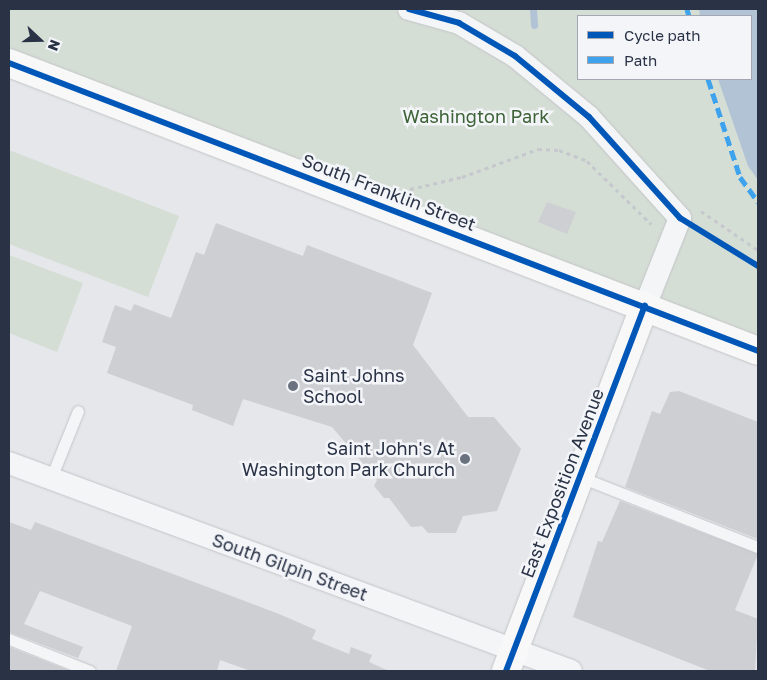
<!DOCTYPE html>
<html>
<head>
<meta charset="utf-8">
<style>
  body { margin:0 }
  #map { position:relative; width:767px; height:680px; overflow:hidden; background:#e5e7ea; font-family:"Golos Text",sans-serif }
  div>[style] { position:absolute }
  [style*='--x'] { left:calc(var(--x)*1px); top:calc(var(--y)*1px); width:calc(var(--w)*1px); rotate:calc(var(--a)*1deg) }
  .green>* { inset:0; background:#d5ded5 }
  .water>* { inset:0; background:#b2c3d6 }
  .stream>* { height:7px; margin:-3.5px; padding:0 3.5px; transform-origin:3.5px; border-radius:3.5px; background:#b2c3d6 }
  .building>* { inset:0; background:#cdcfd3 }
  .path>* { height:3px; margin-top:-1.5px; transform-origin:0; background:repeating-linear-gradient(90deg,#c6c8cd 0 4px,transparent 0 8px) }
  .roads { filter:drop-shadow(0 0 1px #c3c5c8) drop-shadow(0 0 1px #c3c5c8) }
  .lane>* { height:11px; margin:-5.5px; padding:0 5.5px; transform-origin:5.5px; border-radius:5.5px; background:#f4f5f7 }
  .street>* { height:22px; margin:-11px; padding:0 11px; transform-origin:11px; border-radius:11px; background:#f4f5f7 }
  .secondary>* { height:28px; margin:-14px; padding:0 14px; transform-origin:14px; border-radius:14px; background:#f8f8f8 }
  .quiet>* { height:5px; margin-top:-2.5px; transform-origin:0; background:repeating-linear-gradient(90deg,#3ea3ec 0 10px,transparent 0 15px) }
  .cycleway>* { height:6px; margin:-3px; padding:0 3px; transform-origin:3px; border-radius:3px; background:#0057b8 }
  .dots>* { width:14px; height:14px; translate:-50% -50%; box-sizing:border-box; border:2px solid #f3f5f9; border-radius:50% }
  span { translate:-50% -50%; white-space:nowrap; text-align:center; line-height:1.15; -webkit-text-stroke:5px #f3f5f9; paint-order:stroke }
  .park-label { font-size:18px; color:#3d6236 }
  .street-label { font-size:18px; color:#2a3346 }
  .poi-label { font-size:18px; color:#2a3346 }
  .left { translate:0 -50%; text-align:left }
  .right { translate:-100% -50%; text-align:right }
  .frame { position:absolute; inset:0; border:10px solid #2a3346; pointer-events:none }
  .legend { position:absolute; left:577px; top:15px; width:175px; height:65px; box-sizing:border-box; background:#f3f5f9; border:1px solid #a3a7b1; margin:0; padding:6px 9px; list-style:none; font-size:15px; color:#2a3346 }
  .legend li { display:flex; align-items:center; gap:10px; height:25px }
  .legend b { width:25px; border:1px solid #a3a7b1 }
  .north { position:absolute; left:15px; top:15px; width:50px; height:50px; -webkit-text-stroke:4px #f3f5f9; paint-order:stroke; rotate:111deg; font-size:14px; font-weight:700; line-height:20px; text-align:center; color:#2a3346 }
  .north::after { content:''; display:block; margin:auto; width:18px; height:22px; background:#2a3346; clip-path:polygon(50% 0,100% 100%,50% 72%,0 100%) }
</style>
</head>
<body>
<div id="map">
  <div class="green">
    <i style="clip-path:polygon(evenodd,9px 9px,758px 9px,758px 340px,9px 53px,9px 9px,578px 16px,751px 16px,751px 79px,578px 79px,578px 16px)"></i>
    <i style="clip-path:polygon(9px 150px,179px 216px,148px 297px,9px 244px)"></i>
    <i style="clip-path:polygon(9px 255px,83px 283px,57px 352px,9px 333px)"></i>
  </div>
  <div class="water">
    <i style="clip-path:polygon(699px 9px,758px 9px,758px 180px,748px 166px,718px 79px,751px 79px,751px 16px,700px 16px)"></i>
  </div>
  <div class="stream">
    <i style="--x:533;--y:9;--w:16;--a:86"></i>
  </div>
  <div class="building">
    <i style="clip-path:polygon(547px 202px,576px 212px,567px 234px,538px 222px)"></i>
    <i style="clip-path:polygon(216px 223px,303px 256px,307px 245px,432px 293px,413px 345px,468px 417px,494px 417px,521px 449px,497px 511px,463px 516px,456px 533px,428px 533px,422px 526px,411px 527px,389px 498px,384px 498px,374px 486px,377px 480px,332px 427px,243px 399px,233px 426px,192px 410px,193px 405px,107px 373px,116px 347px,102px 342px,115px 305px,131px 311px,134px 304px,171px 318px,196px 252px,204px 255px)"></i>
    <i style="clip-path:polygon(679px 391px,758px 422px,758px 539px,625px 487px,652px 411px,660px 414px,670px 392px)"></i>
    <i style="clip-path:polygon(620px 501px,758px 554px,735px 610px,758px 619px,755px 671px,710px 671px,573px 617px,598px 541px,602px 542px)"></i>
    <i style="clip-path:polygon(9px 522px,31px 530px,35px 522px,279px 614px,316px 630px,312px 639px,349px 654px,351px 647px,372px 655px,369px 662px,389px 671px,251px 671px,220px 660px,217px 671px,116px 671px,132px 626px,40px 591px,24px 624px,83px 647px,78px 658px,9px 632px)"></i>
    <i style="clip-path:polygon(9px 647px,70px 671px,9px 671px)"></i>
  </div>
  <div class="path">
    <i style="--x:410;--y:189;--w:53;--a:-13"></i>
    <i style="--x:462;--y:177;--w:81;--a:-20.2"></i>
    <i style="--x:538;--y:149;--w:21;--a:3"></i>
    <i style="--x:559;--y:150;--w:30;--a:21"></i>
    <i style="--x:587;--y:161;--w:90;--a:44.5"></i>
    <i style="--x:701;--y:211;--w:69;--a:34.4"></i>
  </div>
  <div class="roads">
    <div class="lane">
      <i style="--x:580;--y:477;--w:191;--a:21.5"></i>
      <i style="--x:51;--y:478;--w:72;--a:-68.1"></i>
      <i style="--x:9;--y:639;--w:87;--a:21.6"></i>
    </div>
    <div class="street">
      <i style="--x:409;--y:9;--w:52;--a:15.6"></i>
      <i style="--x:459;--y:23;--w:65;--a:30.5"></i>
      <i style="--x:515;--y:56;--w:96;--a:39.5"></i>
      <i style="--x:589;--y:117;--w:136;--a:48"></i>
      <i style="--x:680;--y:218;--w:95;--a:111.7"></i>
      <i style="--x:9;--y:463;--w:599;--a:20.31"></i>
    </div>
    <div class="secondary">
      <i style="--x:9;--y:63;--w:802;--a:21.03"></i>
      <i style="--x:506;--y:671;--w:391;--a:-69.2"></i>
    </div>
  </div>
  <div class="quiet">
    <i style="--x:687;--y:9;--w:7;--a:74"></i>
    <i style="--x:708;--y:79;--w:103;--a:71.9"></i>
    <i style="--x:740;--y:177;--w:31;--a:54"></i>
  </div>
  <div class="cycleway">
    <i style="--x:409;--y:9;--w:52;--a:15.6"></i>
    <i style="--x:459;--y:23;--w:65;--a:30.5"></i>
    <i style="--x:515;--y:56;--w:96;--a:39.5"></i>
    <i style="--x:589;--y:117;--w:136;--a:48"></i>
    <i style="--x:680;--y:218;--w:92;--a:31.6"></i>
    <i style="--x:9;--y:63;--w:802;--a:21.03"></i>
    <i style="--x:506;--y:671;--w:391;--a:-69.2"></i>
  </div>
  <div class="dots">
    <i style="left:293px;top:386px;background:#6b727f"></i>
    <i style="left:465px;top:459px;background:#6b727f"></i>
  </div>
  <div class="park-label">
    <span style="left:476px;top:116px">Washington Park</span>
  </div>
  <div class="street-label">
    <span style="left:389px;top:192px;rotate:21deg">South Franklin Street</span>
    <span style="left:562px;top:483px;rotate:-69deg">East Exposition Avenue</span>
    <span style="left:290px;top:567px;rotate:20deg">South Gilpin Street</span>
  </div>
  <div class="poi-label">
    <span class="left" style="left:303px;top:386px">Saint Johns<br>School</span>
    <span class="right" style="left:455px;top:459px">Saint John's At<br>Washington Park Church</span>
  </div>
  <div class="frame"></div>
  <ul class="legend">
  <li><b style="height:6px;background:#0057b8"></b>Cycle path</li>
  <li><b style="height:6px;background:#3ea3ec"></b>Path</li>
  </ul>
  <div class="north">N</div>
</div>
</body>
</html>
